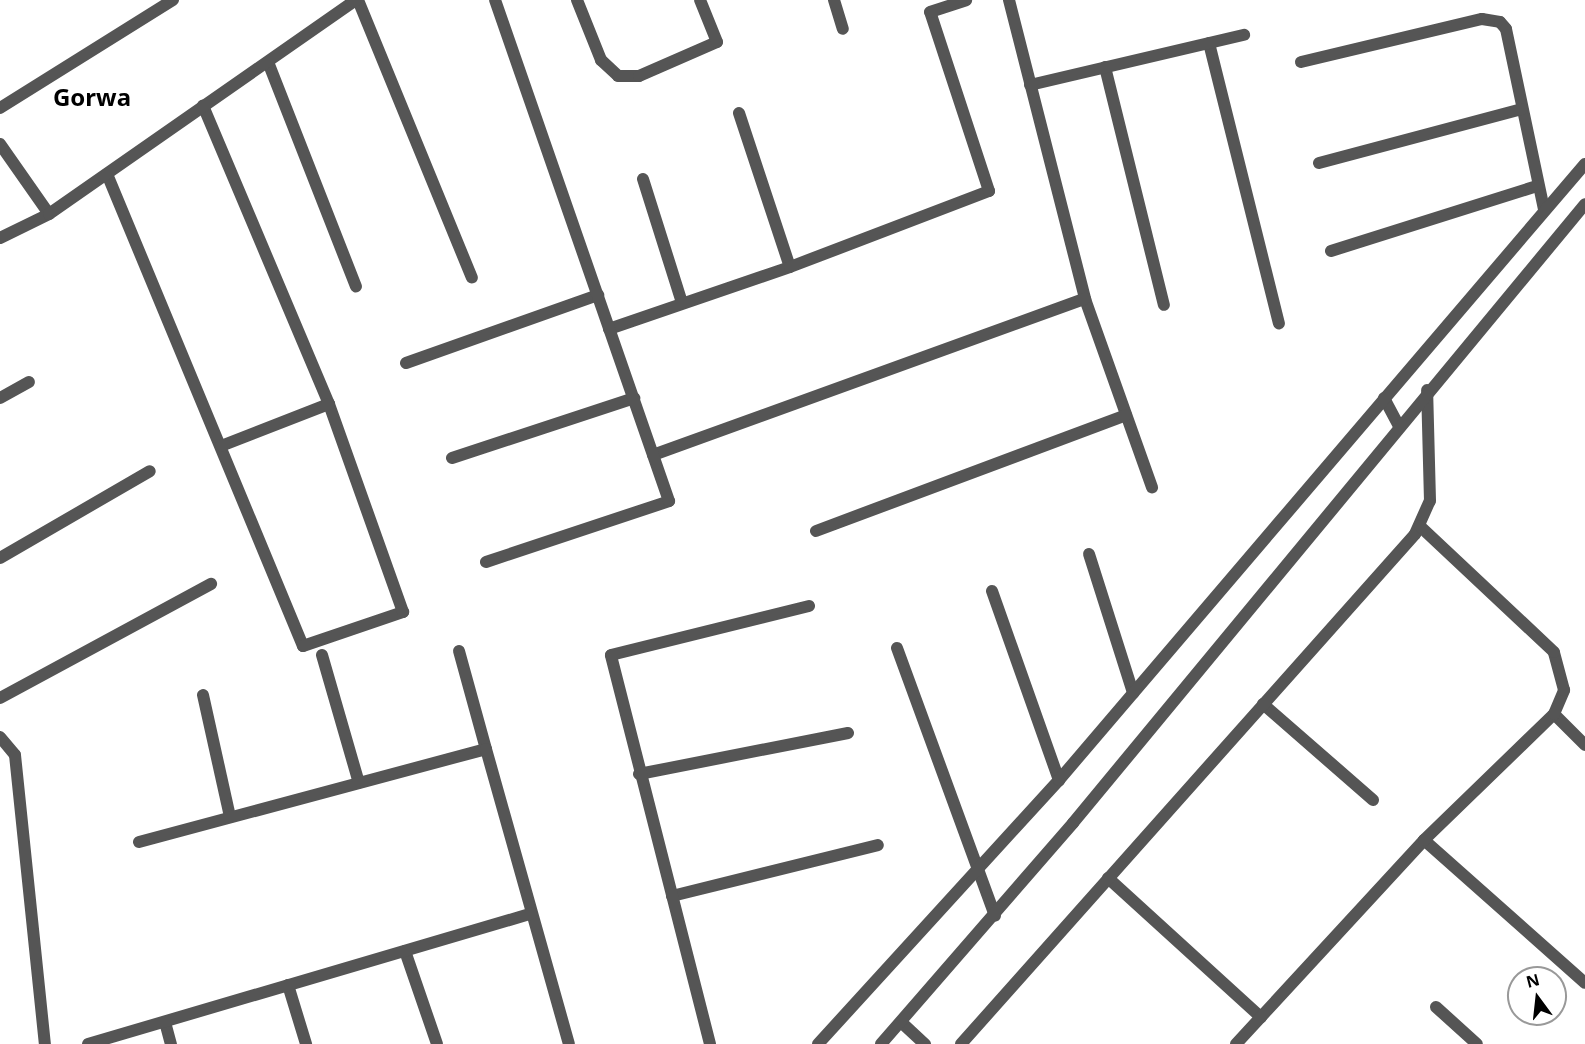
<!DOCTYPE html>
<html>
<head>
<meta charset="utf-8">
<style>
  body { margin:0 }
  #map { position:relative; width:1585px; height:1044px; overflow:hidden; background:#fff; font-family:"Noto Sans",sans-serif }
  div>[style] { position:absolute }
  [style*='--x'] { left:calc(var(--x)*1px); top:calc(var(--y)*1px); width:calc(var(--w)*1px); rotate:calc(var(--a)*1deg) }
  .minor>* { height:12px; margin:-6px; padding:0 6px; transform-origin:6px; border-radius:6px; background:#555 }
  .tertiary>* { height:12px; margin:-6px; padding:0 6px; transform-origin:6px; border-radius:6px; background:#555 }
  span { translate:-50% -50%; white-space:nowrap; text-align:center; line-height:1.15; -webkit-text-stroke:4.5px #fff; paint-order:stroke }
  .district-label { font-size:24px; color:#000; font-weight:700 }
  .north { position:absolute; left:1507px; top:966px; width:60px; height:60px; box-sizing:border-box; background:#fff; border:2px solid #999; border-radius:50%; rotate:345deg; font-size:16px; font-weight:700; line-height:24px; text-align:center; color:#000 }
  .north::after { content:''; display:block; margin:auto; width:21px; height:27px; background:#000; clip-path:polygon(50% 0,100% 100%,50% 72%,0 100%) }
</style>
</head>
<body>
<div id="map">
  <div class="minor">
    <i style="--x:358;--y:0;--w:300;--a:67.7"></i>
    <i style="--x:577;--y:0;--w:65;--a:68.2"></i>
    <i style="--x:601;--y:60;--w:23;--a:43"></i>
    <i style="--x:618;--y:76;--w:21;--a:0"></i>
    <i style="--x:639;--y:76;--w:85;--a:-23.6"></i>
    <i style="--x:717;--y:42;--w:45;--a:-112"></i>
    <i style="--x:834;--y:0;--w:30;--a:73"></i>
    <i style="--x:1009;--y:0;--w:309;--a:75.7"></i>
    <i style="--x:1085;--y:299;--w:200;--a:70.4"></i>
    <i style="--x:1209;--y:43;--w:289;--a:76"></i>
    <i style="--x:268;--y:62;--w:241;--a:68.6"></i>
    <i style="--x:1301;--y:62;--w:186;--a:-13.4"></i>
    <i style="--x:1482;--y:19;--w:18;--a:9"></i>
    <i style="--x:1500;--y:22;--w:9;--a:49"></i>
    <i style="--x:1506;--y:29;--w:185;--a:78.1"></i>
    <i style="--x:1105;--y:67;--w:245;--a:76.1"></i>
    <i style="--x:1030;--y:85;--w:220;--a:-13.2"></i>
    <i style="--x:0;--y:108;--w:204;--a:-32"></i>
    <i style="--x:739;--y:113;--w:162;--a:71.7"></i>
    <i style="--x:0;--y:144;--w:85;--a:55"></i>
    <i style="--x:1319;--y:163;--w:210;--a:-14.9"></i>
    <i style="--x:107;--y:174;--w:511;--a:67.45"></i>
    <i style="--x:303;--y:646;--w:106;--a:-18.8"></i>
    <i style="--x:403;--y:612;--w:221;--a:-109.6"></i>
    <i style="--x:329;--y:404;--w:324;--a:-112.9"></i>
    <i style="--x:643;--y:179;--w:130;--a:72.5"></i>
    <i style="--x:1331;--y:251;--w:216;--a:-17.5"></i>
    <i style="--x:609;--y:329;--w:191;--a:-18.9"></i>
    <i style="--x:790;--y:267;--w:213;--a:-20.9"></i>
    <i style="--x:989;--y:191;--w:188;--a:-108.2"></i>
    <i style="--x:930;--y:12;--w:38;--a:-18"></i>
    <i style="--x:406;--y:363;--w:204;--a:-19.5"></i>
    <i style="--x:0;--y:398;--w:33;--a:-29"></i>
    <i style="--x:221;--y:446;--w:116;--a:-21.3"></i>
    <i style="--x:653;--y:455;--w:459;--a:-19.9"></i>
    <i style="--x:452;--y:458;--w:192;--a:-18.2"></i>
    <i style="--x:816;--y:531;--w:331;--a:-20.5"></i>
    <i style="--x:1089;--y:554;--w:146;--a:72.4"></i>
    <i style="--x:0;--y:558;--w:173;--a:-30.1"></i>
    <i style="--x:486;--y:562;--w:193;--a:-18.4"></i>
    <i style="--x:669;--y:501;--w:530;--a:-109.15"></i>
    <i style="--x:992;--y:591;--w:201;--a:70.5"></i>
    <i style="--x:897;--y:648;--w:285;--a:69.9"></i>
    <i style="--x:459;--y:651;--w:102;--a:74.6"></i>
    <i style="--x:322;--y:655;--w:133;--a:73.9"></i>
    <i style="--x:203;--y:695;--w:125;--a:77.5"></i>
    <i style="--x:0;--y:698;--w:240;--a:-28.4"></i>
    <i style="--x:1263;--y:704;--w:146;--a:41.1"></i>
    <i style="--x:1554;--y:714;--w:44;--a:45"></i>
    <i style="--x:0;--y:737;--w:23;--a:50"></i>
    <i style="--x:15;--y:755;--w:291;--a:84.1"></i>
    <i style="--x:639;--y:774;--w:213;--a:-11.1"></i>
    <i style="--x:1424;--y:840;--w:215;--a:41.6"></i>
    <i style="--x:139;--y:842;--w:359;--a:-15"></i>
    <i style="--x:486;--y:749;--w:306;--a:74.3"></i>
    <i style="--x:1108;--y:878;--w:207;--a:42.3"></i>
    <i style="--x:672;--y:896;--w:212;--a:-13.9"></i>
    <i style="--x:405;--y:951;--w:98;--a:71"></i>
    <i style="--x:288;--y:985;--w:62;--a:73"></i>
    <i style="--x:1436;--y:1007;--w:55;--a:42.1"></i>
    <i style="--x:165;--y:1022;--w:23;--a:75"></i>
    <i style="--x:88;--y:1044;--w:462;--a:-16.4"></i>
    <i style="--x:710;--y:1044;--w:401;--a:-104.3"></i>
    <i style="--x:611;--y:655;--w:204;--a:-13.9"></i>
    <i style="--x:961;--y:1044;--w:683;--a:-48.32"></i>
    <i style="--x:1415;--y:534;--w:36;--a:-66"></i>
    <i style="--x:1430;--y:501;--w:111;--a:-91.5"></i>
    <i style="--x:1236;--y:1044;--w:277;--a:-47.3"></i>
    <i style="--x:1424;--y:840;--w:181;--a:-44.1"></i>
    <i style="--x:1554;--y:714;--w:26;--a:-67"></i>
    <i style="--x:1564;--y:690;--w:39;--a:-105"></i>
    <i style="--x:1554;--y:652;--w:184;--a:-136.8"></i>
  </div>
  <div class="tertiary">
    <i style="--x:0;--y:238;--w:55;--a:-26.1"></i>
    <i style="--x:49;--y:214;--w:374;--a:-34.9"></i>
    <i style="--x:1384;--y:398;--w:32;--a:62"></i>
    <i style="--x:901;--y:1022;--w:33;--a:43"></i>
    <i style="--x:818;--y:1044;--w:357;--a:-47.6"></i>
    <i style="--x:1059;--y:780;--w:810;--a:-49.51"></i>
    <i style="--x:881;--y:1044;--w:293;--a:-49"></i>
    <i style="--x:1073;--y:823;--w:803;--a:-50.4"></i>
  </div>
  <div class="district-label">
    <span style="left:92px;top:97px">Gorwa</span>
  </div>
  <div class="north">N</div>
</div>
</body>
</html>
